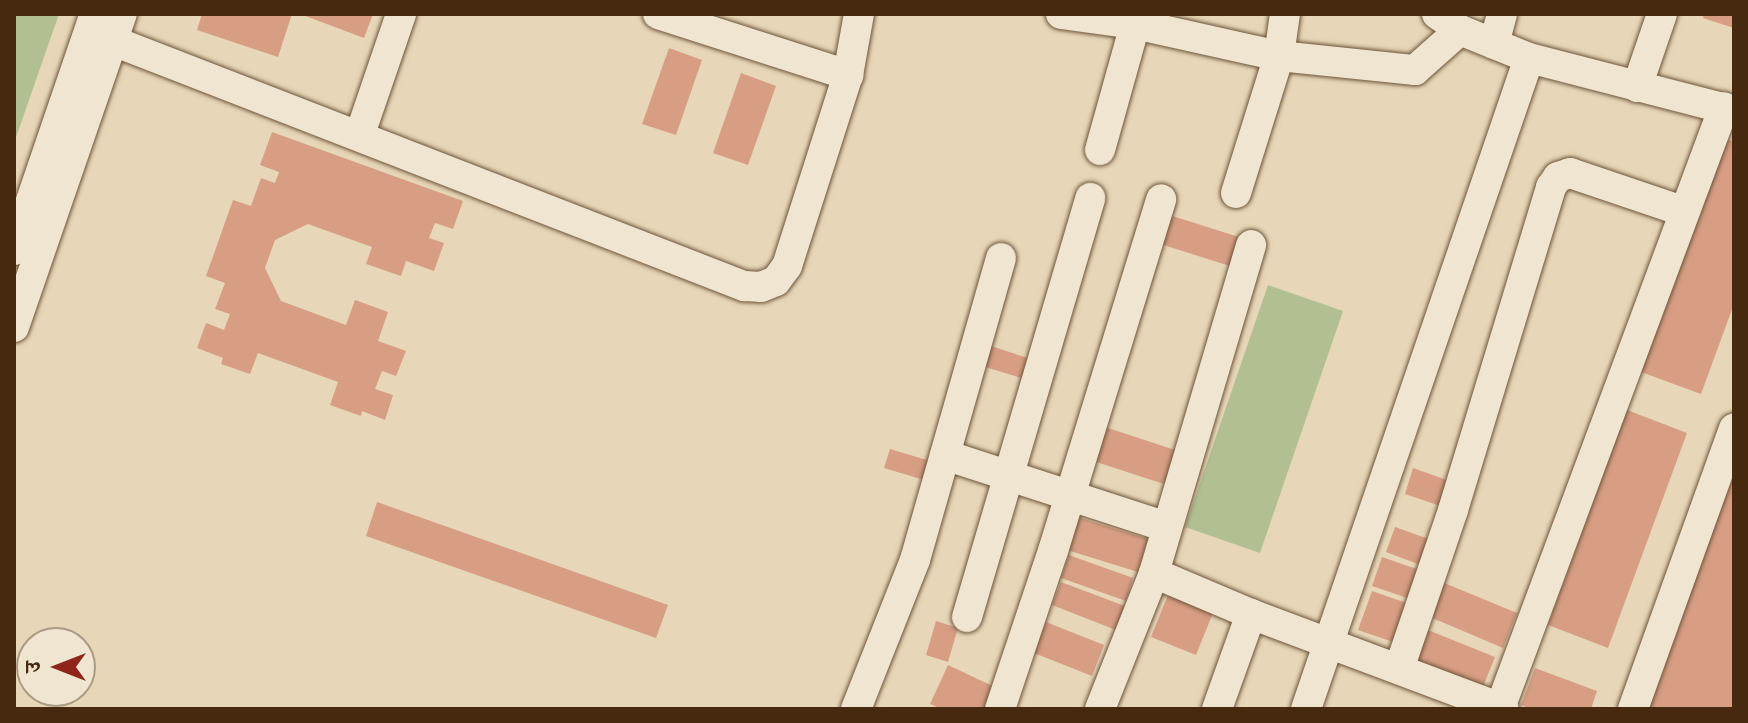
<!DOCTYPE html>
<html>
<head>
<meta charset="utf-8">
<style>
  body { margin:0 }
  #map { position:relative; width:1748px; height:723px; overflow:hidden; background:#e7d7b8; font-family:"IM FELL DW Pica","Noto Serif Devanagari",serif }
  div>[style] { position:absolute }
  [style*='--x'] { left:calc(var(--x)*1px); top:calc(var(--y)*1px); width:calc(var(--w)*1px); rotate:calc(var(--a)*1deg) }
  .green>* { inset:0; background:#b1bf92 }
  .building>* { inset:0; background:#d79e84 }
  .roads { filter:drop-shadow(0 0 2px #6f5439) drop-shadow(0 0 2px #6f5439) }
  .minor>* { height:30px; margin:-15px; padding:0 15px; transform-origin:15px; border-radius:15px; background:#efe5d1 }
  span { translate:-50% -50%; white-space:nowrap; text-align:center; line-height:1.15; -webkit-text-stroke:8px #efe5d1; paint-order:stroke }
  .frame { position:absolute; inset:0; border:16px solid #47290f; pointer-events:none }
  .north { position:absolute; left:16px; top:627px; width:80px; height:80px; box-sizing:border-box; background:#efe5d1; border:2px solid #ac9a83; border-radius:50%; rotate:270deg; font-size:22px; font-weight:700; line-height:32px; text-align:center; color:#47290f }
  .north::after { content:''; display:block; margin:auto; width:28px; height:36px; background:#8f2418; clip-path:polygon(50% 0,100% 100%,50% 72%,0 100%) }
</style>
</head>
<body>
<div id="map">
  <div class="green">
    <i style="clip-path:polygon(14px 14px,59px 14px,14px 143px)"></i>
    <i style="clip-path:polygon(1268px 285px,1343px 311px,1260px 553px,1185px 527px)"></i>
  </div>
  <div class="building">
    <i style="clip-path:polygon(202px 14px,292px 14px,278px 57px,197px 30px)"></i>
    <i style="clip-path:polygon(300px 14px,373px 14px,364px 38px)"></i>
    <i style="clip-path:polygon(1704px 14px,1734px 14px,1734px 28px,1703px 18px)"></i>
    <i style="clip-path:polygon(669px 48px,702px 60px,676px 135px,642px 124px)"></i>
    <i style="clip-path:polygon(741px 73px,776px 86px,748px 165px,713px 153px)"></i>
    <i style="clip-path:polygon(272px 132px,463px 201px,453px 229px,435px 223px,429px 238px,444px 243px,434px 271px,406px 261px,401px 276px,366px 264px,372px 247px,308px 224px,275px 240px,265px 268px,281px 301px,346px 325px,355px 300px,388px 312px,378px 341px,406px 351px,396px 376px,382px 371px,375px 389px,393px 395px,385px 420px,362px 411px,361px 416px,330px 405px,338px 382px,258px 353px,250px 374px,221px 364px,223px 358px,197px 348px,206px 323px,224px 330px,230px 314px,215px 309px,225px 283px,206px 276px,233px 200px,251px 206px,261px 178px,275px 183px,279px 172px,260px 165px)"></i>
    <i style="clip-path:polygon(1727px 139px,1734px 142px,1734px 304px,1701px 394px,1641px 372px)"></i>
    <i style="clip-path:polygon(1163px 213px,1242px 238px,1233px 267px,1154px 242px)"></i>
    <i style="clip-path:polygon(988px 345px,1037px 361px,1031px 381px,982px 366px)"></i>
    <i style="clip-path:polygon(1627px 410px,1687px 433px,1608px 648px,1548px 625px)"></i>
    <i style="clip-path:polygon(1099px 425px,1175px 450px,1164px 484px,1087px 459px)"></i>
    <i style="clip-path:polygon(890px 449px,937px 463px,931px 482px,884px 468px)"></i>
    <i style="clip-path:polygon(1734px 466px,1734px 709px,1646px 709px)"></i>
    <i style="clip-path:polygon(1413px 468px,1458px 484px,1449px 509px,1405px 494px)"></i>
    <i style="clip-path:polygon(377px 502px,668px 605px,656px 638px,366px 536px)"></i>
    <i style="clip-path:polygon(1077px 517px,1148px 539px,1138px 572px,1067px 550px)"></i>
    <i style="clip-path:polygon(1395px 527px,1440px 543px,1431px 569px,1386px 552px)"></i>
    <i style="clip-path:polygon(1069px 555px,1133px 578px,1126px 601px,1061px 578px)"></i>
    <i style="clip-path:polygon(1382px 557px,1425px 572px,1416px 601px,1372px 586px)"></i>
    <i style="clip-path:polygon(1437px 580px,1517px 613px,1503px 648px,1423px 614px)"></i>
    <i style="clip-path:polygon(1061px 582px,1125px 606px,1116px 630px,1052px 605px)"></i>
    <i style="clip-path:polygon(1372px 591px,1415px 606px,1402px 645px,1358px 630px)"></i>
    <i style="clip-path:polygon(1168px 595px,1213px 613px,1196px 655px,1151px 637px)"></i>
    <i style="clip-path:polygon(936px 621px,958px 628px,948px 662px,926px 655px)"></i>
    <i style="clip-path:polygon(1046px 622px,1104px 645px,1092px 676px,1034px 653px)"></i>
    <i style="clip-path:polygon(1423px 628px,1495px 657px,1479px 697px,1408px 669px)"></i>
    <i style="clip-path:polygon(948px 665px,999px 689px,990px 709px,942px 709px,930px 704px)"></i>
    <i style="clip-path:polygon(1535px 668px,1597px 691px,1591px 709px,1531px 709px,1521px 705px)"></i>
  </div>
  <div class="roads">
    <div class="minor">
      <i style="--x:658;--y:14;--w:200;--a:17.8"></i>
      <i style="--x:1061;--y:14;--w:75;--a:7.7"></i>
      <i style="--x:1135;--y:24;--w:148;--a:12.5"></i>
      <i style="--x:1279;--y:56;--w:137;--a:5.9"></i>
      <i style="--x:1415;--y:70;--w:60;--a:-41.6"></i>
      <i style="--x:1437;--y:14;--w:28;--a:35"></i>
      <i style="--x:1460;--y:30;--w:74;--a:22.1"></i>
      <i style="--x:1529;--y:58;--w:212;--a:14.5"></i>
      <i style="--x:90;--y:32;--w:702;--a:21.23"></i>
      <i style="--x:744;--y:286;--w:17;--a:3"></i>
      <i style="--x:761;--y:287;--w:16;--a:-22"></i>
      <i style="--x:776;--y:281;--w:19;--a:-54"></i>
      <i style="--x:787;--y:266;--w:201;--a:-72.3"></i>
      <i style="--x:848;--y:75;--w:62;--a:-79.8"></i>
      <i style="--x:1494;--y:44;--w:31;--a:-75"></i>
      <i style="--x:1637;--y:87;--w:77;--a:-71.1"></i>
      <i style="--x:360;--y:134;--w:127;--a:-71.1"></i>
      <i style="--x:1100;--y:150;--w:141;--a:-74.4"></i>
      <i style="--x:1236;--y:193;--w:144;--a:-72.6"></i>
      <i style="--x:1279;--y:56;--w:42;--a:-81.9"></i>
      <i style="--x:14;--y:250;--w:250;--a:-71.1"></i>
      <i style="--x:14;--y:327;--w:331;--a:-71"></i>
      <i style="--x:945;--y:455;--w:233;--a:18"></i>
      <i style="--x:1154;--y:573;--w:105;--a:22.9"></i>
      <i style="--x:1251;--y:614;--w:270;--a:20.6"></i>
      <i style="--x:967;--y:617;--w:437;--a:-73.6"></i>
      <i style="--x:1399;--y:669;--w:168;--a:-71.2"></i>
      <i style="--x:1453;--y:510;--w:338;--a:-73.1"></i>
      <i style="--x:1551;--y:187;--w:12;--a:-55"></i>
      <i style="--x:1558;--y:177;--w:13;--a:-18"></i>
      <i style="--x:1570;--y:173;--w:121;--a:18.7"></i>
      <i style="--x:1500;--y:708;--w:641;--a:-69.56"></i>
      <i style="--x:856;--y:709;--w:160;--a:-68.4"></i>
      <i style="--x:915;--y:560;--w:314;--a:-74.1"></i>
      <i style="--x:1000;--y:709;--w:167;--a:-71.5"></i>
      <i style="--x:1053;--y:551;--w:368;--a:-72.9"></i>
      <i style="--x:1100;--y:709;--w:146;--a:-68.3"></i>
      <i style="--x:1154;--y:573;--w:342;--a:-73.5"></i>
      <i style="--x:1217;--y:709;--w:101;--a:-70.3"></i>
      <i style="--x:1306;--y:709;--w:688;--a:-71.09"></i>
      <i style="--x:1633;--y:709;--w:298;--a:-70.2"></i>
    </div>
  </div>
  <div class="frame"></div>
  <div class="north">उ</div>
</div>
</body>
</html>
